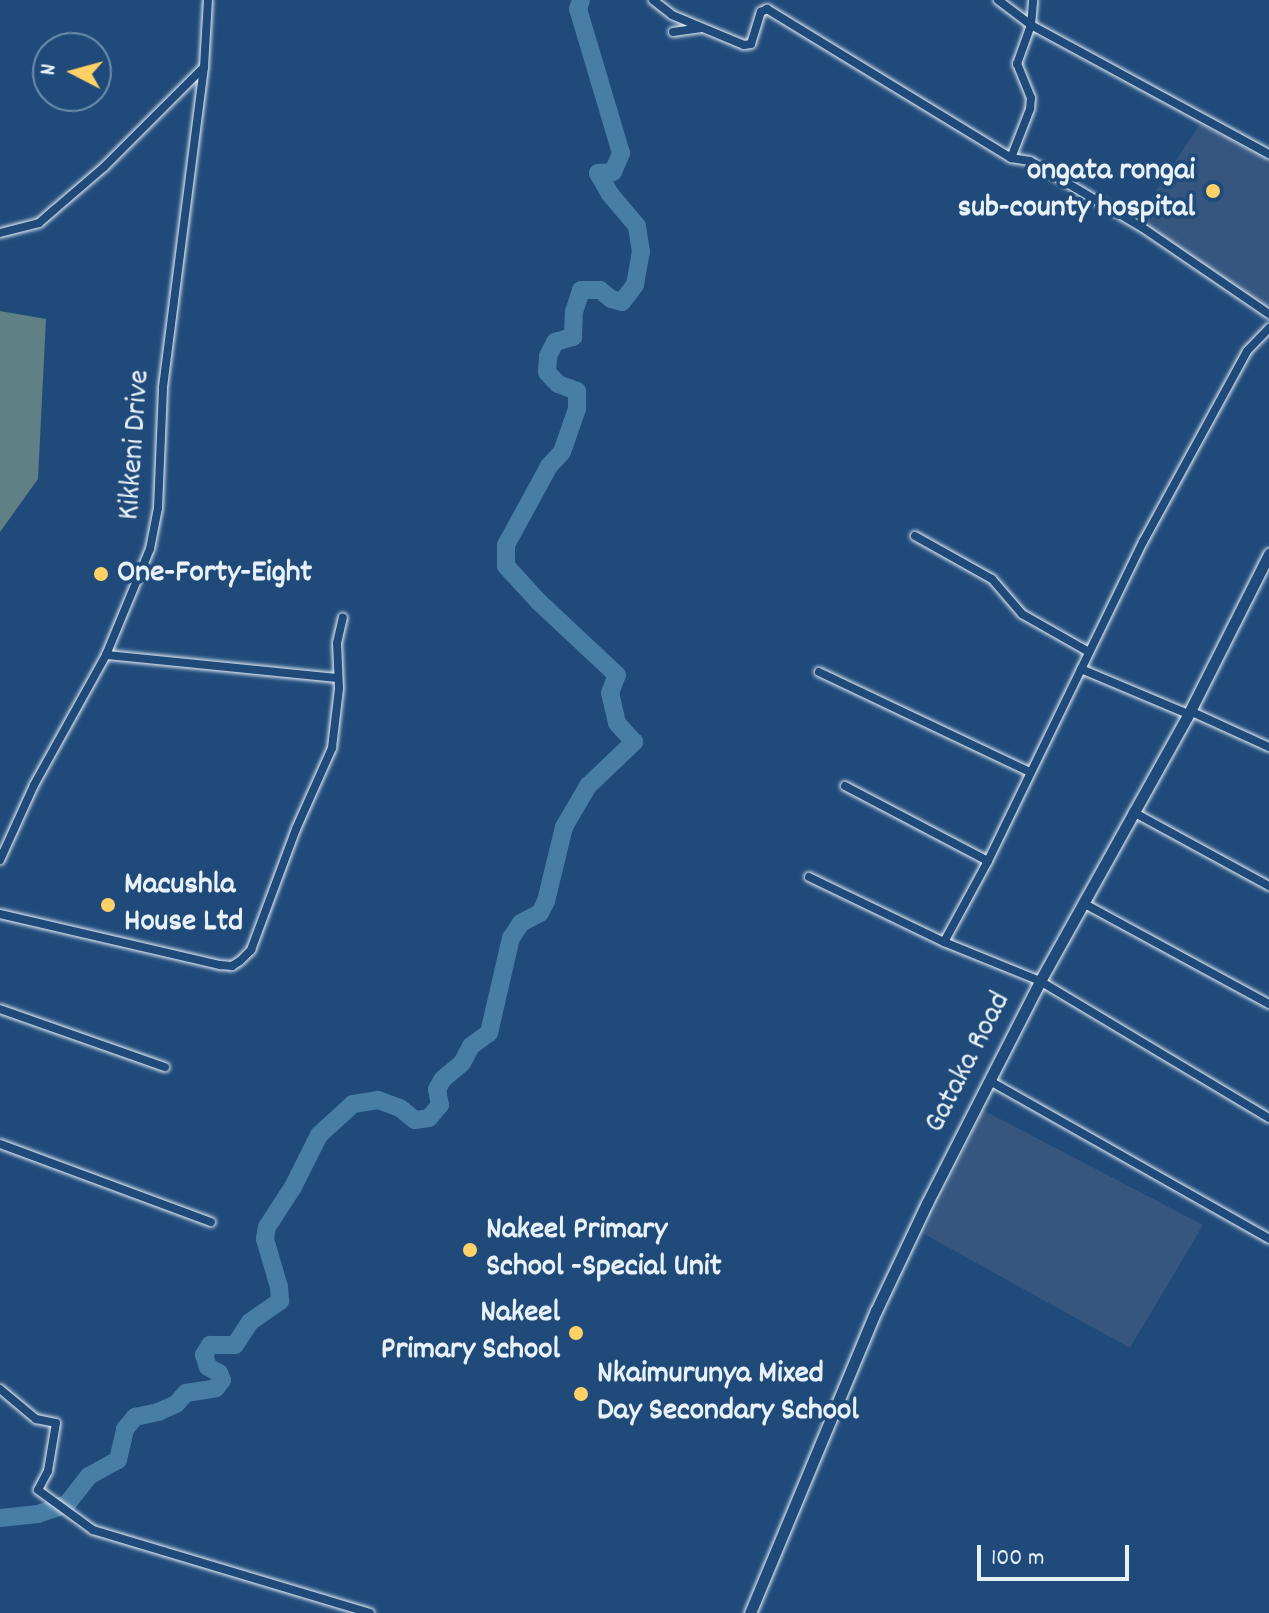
<!DOCTYPE html>
<html>
<head>
<meta charset="utf-8">
<style>
  body { margin:0 }
  #map { position:relative; width:1269px; height:1613px; overflow:hidden; background:#1f4a7a; font-family:Dekko,sans-serif }
  div>[style] { position:absolute }
  [style*='--x'] { left:calc(var(--x)*1px); top:calc(var(--y)*1px); width:calc(var(--w)*1px); rotate:calc(var(--a)*1deg) }
  .built>* { inset:0; background:#365680 }
  .green>* { inset:0; background:#5f8186 }
  .river>* { height:18px; margin:-9px; padding:0 9px; transform-origin:9px; border-radius:9px; background:#487da6 }
  .roads { filter:drop-shadow(0 0 2px #e8f1f8) drop-shadow(0 0 2px #e8f1f8) }
  .minor>* { height:8px; margin:-4px; padding:0 4px; transform-origin:4px; border-radius:4px; background:#1f4a7a }
  .tertiary>* { height:11px; margin:-5.5px; padding:0 5.5px; transform-origin:5.5px; border-radius:5.5px; background:#1f4a7a }
  .dots>* { width:22px; height:22px; translate:-50% -50%; box-sizing:border-box; border:4px solid #1f4a7a; border-radius:50% }
  span { translate:-50% -50%; white-space:nowrap; text-align:center; line-height:1.15; -webkit-text-stroke:7px #1f4a7a; paint-order:stroke }
  .poi-label { font-size:32px; color:#e8f1f8; font-weight:700 }
  .right { translate:-100% -50%; text-align:right }
  .left { translate:0 -50%; text-align:left }
  .street-label { font-size:32px; color:#e8f1f8 }
  .north { position:absolute; left:32px; top:32px; width:80px; height:80px; box-sizing:border-box; background:#1f4a7a; border:2px solid #6f8dac; border-radius:50%; rotate:276deg; font-size:22px; font-weight:700; line-height:32px; text-align:center; color:#e8f1f8 }
  .north::after { content:''; display:block; margin:auto; width:28px; height:36px; background:#ffd166; clip-path:polygon(50% 0,100% 100%,50% 72%,0 100%) }
  .scale { position:absolute; left:977px; top:1545px; width:152px; height:36px; box-sizing:border-box; border:4px solid #e8f1f8; border-top:0; padding-left:10px; font-size:24px; line-height:28px; white-space:nowrap; color:#e8f1f8; -webkit-text-stroke:6px #1f4a7a; paint-order:stroke }
</style>
</head>
<body>
<div id="map">
  <div class="built">
    <i style="clip-path:polygon(1200px 124px,1269px 160px,1269px 309px,1136px 221px)"></i>
    <i style="clip-path:polygon(983px 1110px,1203px 1225px,1130px 1348px,924px 1234px)"></i>
  </div>
  <div class="green">
    <i style="clip-path:polygon(0 311px,46px 319px,38px 479px,0 532px)"></i>
  </div>
  <div class="river">
    <i style="--x:0;--y:1518;--w:38;--a:-6"></i>
    <i style="--x:38;--y:1514;--w:31;--a:-19"></i>
    <i style="--x:67;--y:1504;--w:36;--a:-52"></i>
    <i style="--x:89;--y:1476;--w:33;--a:-29"></i>
    <i style="--x:118;--y:1460;--w:32;--a:-77"></i>
    <i style="--x:125;--y:1429;--w:16;--a:-50"></i>
    <i style="--x:135;--y:1417;--w:24;--a:-12"></i>
    <i style="--x:158;--y:1412;--w:20;--a:-24"></i>
    <i style="--x:176;--y:1404;--w:15;--a:-48"></i>
    <i style="--x:186;--y:1393;--w:30;--a:-9"></i>
    <i style="--x:216;--y:1388;--w:10;--a:-53"></i>
    <i style="--x:222;--y:1380;--w:8;--a:-113"></i>
    <i style="--x:219;--y:1373;--w:13;--a:-151"></i>
    <i style="--x:208;--y:1367;--w:13;--a:-108"></i>
    <i style="--x:204;--y:1355;--w:12;--a:-59"></i>
    <i style="--x:210;--y:1345;--w:25;--a:0"></i>
    <i style="--x:235;--y:1345;--w:27;--a:-57"></i>
    <i style="--x:250;--y:1322;--w:37;--a:-35"></i>
    <i style="--x:280;--y:1301;--w:14;--a:-94"></i>
    <i style="--x:279;--y:1287;--w:50;--a:-106.3"></i>
    <i style="--x:265;--y:1239;--w:12;--a:-81"></i>
    <i style="--x:267;--y:1227;--w:48;--a:-57"></i>
    <i style="--x:293;--y:1187;--w:58;--a:-63.4"></i>
    <i style="--x:319;--y:1135;--w:46;--a:-42.4"></i>
    <i style="--x:353;--y:1104;--w:25;--a:-9"></i>
    <i style="--x:378;--y:1100;--w:23;--a:20"></i>
    <i style="--x:400;--y:1108;--w:19;--a:39"></i>
    <i style="--x:415;--y:1120;--w:14;--a:-8"></i>
    <i style="--x:429;--y:1118;--w:17;--a:-50"></i>
    <i style="--x:440;--y:1105;--w:16;--a:-101"></i>
    <i style="--x:437;--y:1089;--w:12;--a:-59"></i>
    <i style="--x:443;--y:1079;--w:25;--a:-40"></i>
    <i style="--x:462;--y:1063;--w:19;--a:-62"></i>
    <i style="--x:471;--y:1046;--w:22;--a:-36"></i>
    <i style="--x:489;--y:1033;--w:98;--a:-77"></i>
    <i style="--x:511;--y:938;--w:18;--a:-56"></i>
    <i style="--x:521;--y:923;--w:21;--a:-28"></i>
    <i style="--x:540;--y:913;--w:13;--a:-63"></i>
    <i style="--x:546;--y:901;--w:76;--a:-76.3"></i>
    <i style="--x:564;--y:827;--w:48;--a:-59.7"></i>
    <i style="--x:588;--y:786;--w:64;--a:-43.7"></i>
    <i style="--x:634;--y:742;--w:25;--a:-132"></i>
    <i style="--x:617;--y:723;--w:31;--a:-103"></i>
    <i style="--x:610;--y:693;--w:19;--a:-69"></i>
    <i style="--x:617;--y:675;--w:107;--a:-136.9"></i>
    <i style="--x:539;--y:602;--w:49;--a:-132.5"></i>
    <i style="--x:506;--y:566;--w:21;--a:-90"></i>
    <i style="--x:506;--y:545;--w:90;--a:-61.4"></i>
    <i style="--x:549;--y:466;--w:19;--a:-47"></i>
    <i style="--x:562;--y:452;--w:46;--a:-70.8"></i>
    <i style="--x:577;--y:409;--w:18;--a:-90"></i>
    <i style="--x:577;--y:391;--w:20;--a:-160"></i>
    <i style="--x:558;--y:384;--w:16;--a:-133"></i>
    <i style="--x:547;--y:372;--w:16;--a:-86"></i>
    <i style="--x:548;--y:356;--w:16;--a:-63"></i>
    <i style="--x:555;--y:342;--w:19;--a:-16"></i>
    <i style="--x:573;--y:337;--w:25;--a:-88"></i>
    <i style="--x:574;--y:312;--w:23;--a:-72"></i>
    <i style="--x:581;--y:290;--w:19;--a:0"></i>
    <i style="--x:600;--y:290;--w:14;--a:39"></i>
    <i style="--x:611;--y:299;--w:11;--a:15"></i>
    <i style="--x:622;--y:302;--w:21;--a:-53"></i>
    <i style="--x:635;--y:285;--w:34;--a:-80"></i>
    <i style="--x:641;--y:252;--w:26;--a:-99"></i>
    <i style="--x:637;--y:226;--w:42;--a:-130.2"></i>
    <i style="--x:610;--y:194;--w:24;--a:-120"></i>
    <i style="--x:598;--y:173;--w:15;--a:-4"></i>
    <i style="--x:613;--y:172;--w:21;--a:-67"></i>
    <i style="--x:621;--y:153;--w:150;--a:-106.6"></i>
    <i style="--x:578;--y:9;--w:9;--a:-72"></i>
  </div>
  <div class="roads">
    <div class="minor">
      <i style="--x:653;--y:0;--w:24;--a:38"></i>
      <i style="--x:672;--y:15;--w:78;--a:22.6"></i>
      <i style="--x:744;--y:45;--w:7;--a:-8"></i>
      <i style="--x:751;--y:44;--w:34;--a:-73"></i>
      <i style="--x:761;--y:12;--w:7;--a:-27"></i>
      <i style="--x:767;--y:9;--w:286;--a:31.4"></i>
      <i style="--x:1011;--y:158;--w:19;--a:9"></i>
      <i style="--x:1030;--y:161;--w:131;--a:30.7"></i>
      <i style="--x:1143;--y:228;--w:153;--a:34.3"></i>
      <i style="--x:998;--y:0;--w:41;--a:37.1"></i>
      <i style="--x:1031;--y:25;--w:271;--a:28.5"></i>
      <i style="--x:673;--y:32;--w:27;--a:-8"></i>
      <i style="--x:1011;--y:158;--w:53;--a:-68.8"></i>
      <i style="--x:1030;--y:109;--w:11;--a:-85"></i>
      <i style="--x:1031;--y:98;--w:37;--a:-112"></i>
      <i style="--x:1017;--y:64;--w:41;--a:-70.3"></i>
      <i style="--x:1031;--y:25;--w:25;--a:-85"></i>
      <i style="--x:0;--y:233;--w:40;--a:-14.4"></i>
      <i style="--x:39;--y:223;--w:20;--a:-41"></i>
      <i style="--x:54;--y:210;--w:66;--a:-40.7"></i>
      <i style="--x:104;--y:167;--w:141;--a:-45"></i>
      <i style="--x:915;--y:536;--w:88;--a:29.2"></i>
      <i style="--x:992;--y:579;--w:46;--a:49.4"></i>
      <i style="--x:1022;--y:614;--w:77;--a:29.6"></i>
      <i style="--x:106;--y:655;--w:233;--a:5.7"></i>
      <i style="--x:1081;--y:669;--w:116;--a:22.8"></i>
      <i style="--x:819;--y:672;--w:233;--a:25.4"></i>
      <i style="--x:1190;--y:711;--w:87;--a:24.5"></i>
      <i style="--x:845;--y:786;--w:161;--a:27.7"></i>
      <i style="--x:1133;--y:812;--w:155;--a:28.6"></i>
      <i style="--x:0;--y:860;--w:82;--a:-65.6"></i>
      <i style="--x:34;--y:785;--w:149;--a:-61"></i>
      <i style="--x:106;--y:655;--w:115;--a:-67.5"></i>
      <i style="--x:150;--y:549;--w:42;--a:-79"></i>
      <i style="--x:158;--y:508;--w:121;--a:-87.6"></i>
      <i style="--x:163;--y:387;--w:323;--a:-82.7"></i>
      <i style="--x:204;--y:67;--w:67;--a:-86.6"></i>
      <i style="--x:809;--y:877;--w:150;--a:25.7"></i>
      <i style="--x:944;--y:942;--w:104;--a:22.1"></i>
      <i style="--x:1040;--y:981;--w:267;--a:30.9"></i>
      <i style="--x:1083;--y:903;--w:212;--a:28.5"></i>
      <i style="--x:0;--y:914;--w:226;--a:13.1"></i>
      <i style="--x:220;--y:965;--w:12;--a:5"></i>
      <i style="--x:232;--y:966;--w:9;--a:-32"></i>
      <i style="--x:240;--y:961;--w:16;--a:-45"></i>
      <i style="--x:251;--y:950;--w:129;--a:-69.6"></i>
      <i style="--x:296;--y:829;--w:89;--a:-66"></i>
      <i style="--x:332;--y:748;--w:60;--a:-83.3"></i>
      <i style="--x:339;--y:688;--w:45;--a:-92.5"></i>
      <i style="--x:337;--y:643;--w:26;--a:-77"></i>
      <i style="--x:944;--y:942;--w:92;--a:-61.5"></i>
      <i style="--x:988;--y:861;--w:355;--a:-64.1"></i>
      <i style="--x:1143;--y:542;--w:217;--a:-61.4"></i>
      <i style="--x:1247;--y:351;--w:32;--a:-46"></i>
      <i style="--x:0;--y:1009;--w:175;--a:19.4"></i>
      <i style="--x:990;--y:1081;--w:321;--a:29.5"></i>
      <i style="--x:0;--y:1144;--w:225;--a:20.3"></i>
      <i style="--x:0;--y:1389;--w:47;--a:39.8"></i>
      <i style="--x:36;--y:1419;--w:20;--a:11"></i>
      <i style="--x:56;--y:1423;--w:49;--a:99.5"></i>
      <i style="--x:48;--y:1471;--w:21;--a:118"></i>
      <i style="--x:38;--y:1490;--w:68;--a:36"></i>
      <i style="--x:93;--y:1530;--w:289;--a:16.7"></i>
    </div>
    <div class="tertiary">
      <i style="--x:750;--y:1613;--w:327;--a:-67.4"></i>
      <i style="--x:876;--y:1311;--w:119;--a:-64.7"></i>
      <i style="--x:927;--y:1203;--w:249;--a:-63"></i>
      <i style="--x:1040;--y:981;--w:309;--a:-60.9"></i>
      <i style="--x:1190;--y:711;--w:176;--a:-63.3"></i>
    </div>
  </div>
  <div class="dots">
    <i style="left:1213px;top:191px;background:#ffd166"></i>
    <i style="left:101px;top:574px;background:#ffd166"></i>
    <i style="left:108px;top:905px;background:#ffd166"></i>
    <i style="left:470px;top:1250px;background:#ffd166"></i>
    <i style="left:576px;top:1333px;background:#ffd166"></i>
    <i style="left:581px;top:1394px;background:#ffd166"></i>
  </div>
  <div class="poi-label">
    <span class="right" style="left:1195px;top:191px">ongata rongai<br>sub-county hospital</span>
    <span class="left" style="left:117px;top:574px">One-Forty-Eight</span>
    <span class="left" style="left:124px;top:905px">Macushla<br>House Ltd</span>
    <span class="left" style="left:486px;top:1250px">Nakeel Primary<br>School -Special Unit</span>
    <span class="right" style="left:560px;top:1333px">Nakeel<br>Primary School</span>
    <span class="left" style="left:597px;top:1394px">Nkaimurunya Mixed<br>Day Secondary School</span>
  </div>
  <div class="street-label">
    <span style="left:136px;top:445px;rotate:-86deg">Kikkeni Drive</span>
    <span style="left:969px;top:1063px;rotate:-63deg">Gataka Road</span>
  </div>
  <div class="north">N</div>
  <div class="scale">100 m</div>
</div>
</body>
</html>
